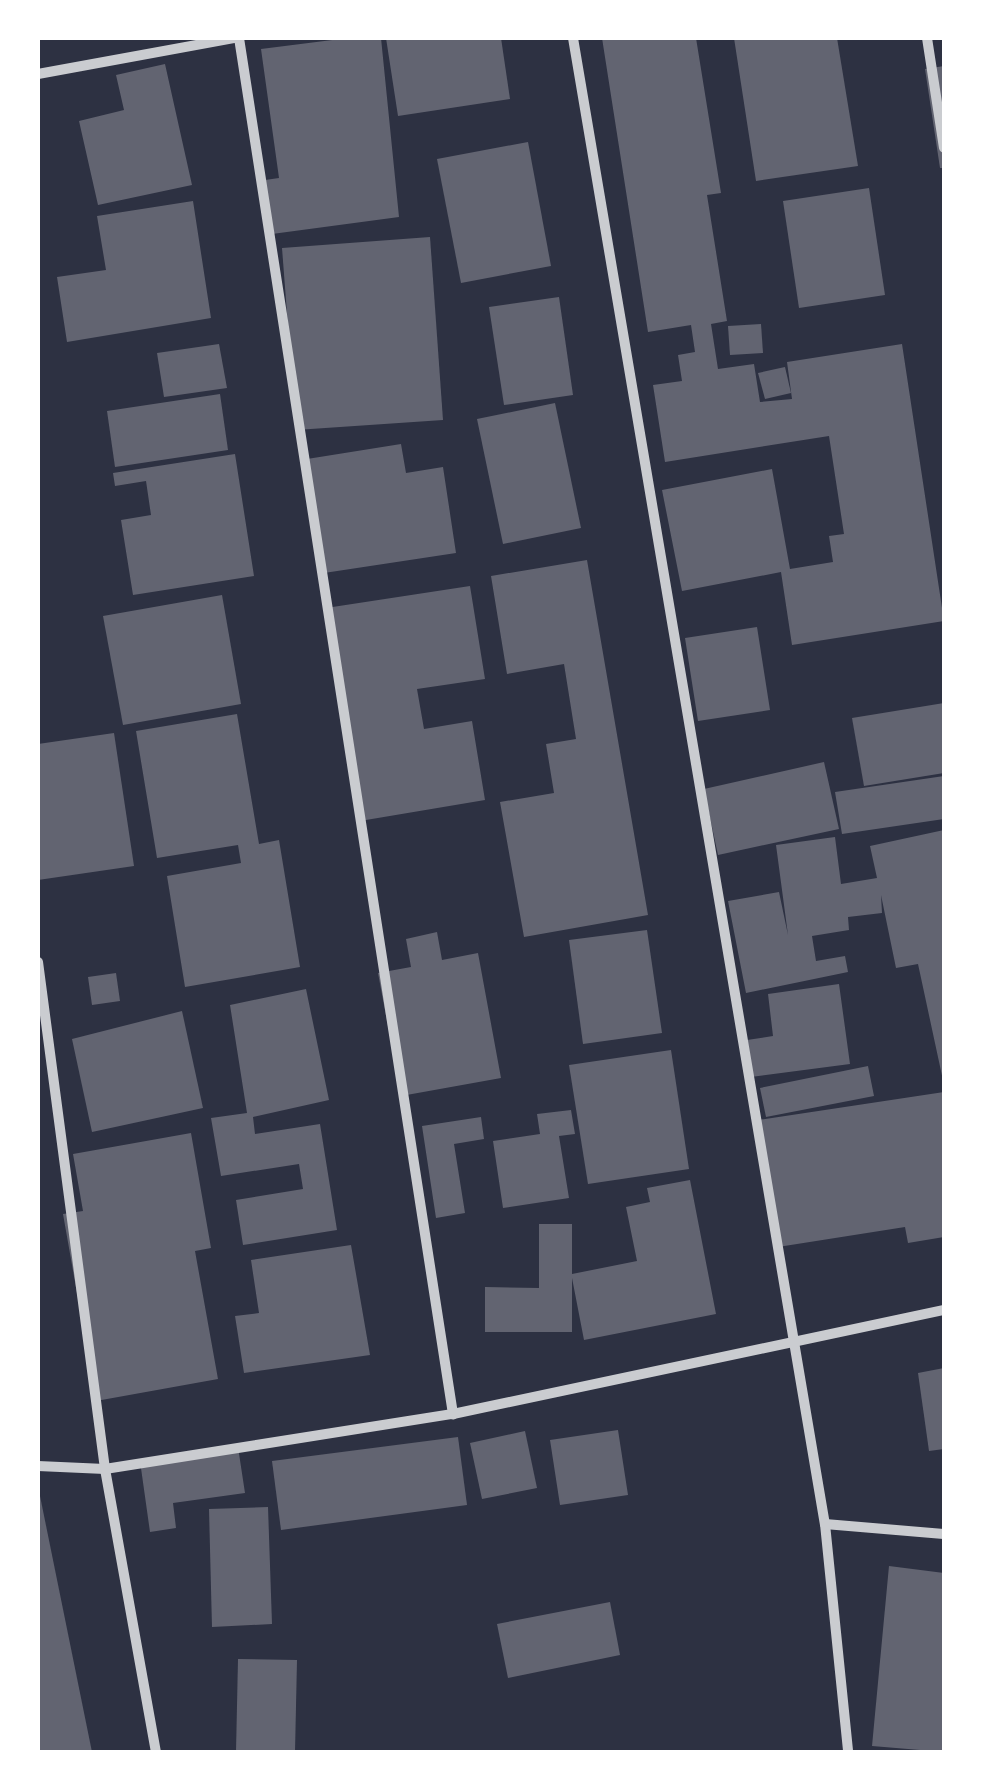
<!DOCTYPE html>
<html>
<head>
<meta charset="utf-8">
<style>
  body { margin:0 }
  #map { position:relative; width:982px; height:1790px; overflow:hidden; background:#2d3142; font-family:"IBM Plex Sans",sans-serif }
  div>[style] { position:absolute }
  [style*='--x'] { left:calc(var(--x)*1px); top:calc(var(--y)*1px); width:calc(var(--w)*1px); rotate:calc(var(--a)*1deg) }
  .building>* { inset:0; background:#626471 }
  .minor>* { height:10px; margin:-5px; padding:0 5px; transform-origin:5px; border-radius:5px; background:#caccd0 }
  span { translate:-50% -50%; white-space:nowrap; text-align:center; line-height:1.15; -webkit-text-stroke:10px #fff; paint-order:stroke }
  .frame { position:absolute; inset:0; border:40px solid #fff; pointer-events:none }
</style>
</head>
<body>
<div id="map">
  <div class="building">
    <i style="clip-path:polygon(348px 38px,381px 38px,399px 217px,272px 234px,265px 180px,279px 178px,261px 49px)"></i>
    <i style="clip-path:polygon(386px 38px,501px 38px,510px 99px,398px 116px)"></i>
    <i style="clip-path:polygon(602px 38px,696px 38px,721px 193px,707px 195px,727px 321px,711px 324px,718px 369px,754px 364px,760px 402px,792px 399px,787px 362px,902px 344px,944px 621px,792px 645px,781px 572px,682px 591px,662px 490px,772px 469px,790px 569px,833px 562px,829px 536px,844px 534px,829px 436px,665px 462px,653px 385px,682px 381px,678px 355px,695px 352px,691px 325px,648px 332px)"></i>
    <i style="clip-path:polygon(734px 38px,837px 38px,858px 166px,756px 181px)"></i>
    <i style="clip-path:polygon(165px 64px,192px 185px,98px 205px,79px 121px,124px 110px,116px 75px)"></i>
    <i style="clip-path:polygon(944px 66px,944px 168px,940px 168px,925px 69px)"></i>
    <i style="clip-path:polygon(528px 142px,551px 266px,461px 283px,437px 159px)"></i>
    <i style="clip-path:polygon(869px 188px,885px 295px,799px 308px,783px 201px)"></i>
    <i style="clip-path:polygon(193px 201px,211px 318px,67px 342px,57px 277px,106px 270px,97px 216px)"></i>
    <i style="clip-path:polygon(430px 237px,443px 420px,296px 430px,282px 248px)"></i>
    <i style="clip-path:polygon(559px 297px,573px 395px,504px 405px,489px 307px)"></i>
    <i style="clip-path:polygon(761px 324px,763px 353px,730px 355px,728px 326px)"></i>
    <i style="clip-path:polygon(219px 344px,227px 388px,164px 397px,157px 353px)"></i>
    <i style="clip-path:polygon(785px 367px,791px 393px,765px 399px,758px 373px)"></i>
    <i style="clip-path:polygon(220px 394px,228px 450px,115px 467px,107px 411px)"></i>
    <i style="clip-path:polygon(555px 403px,581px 528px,503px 544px,477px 419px)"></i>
    <i style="clip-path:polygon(401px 444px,406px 473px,443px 467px,456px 553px,324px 573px,307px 459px)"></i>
    <i style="clip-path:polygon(235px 454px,254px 576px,133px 595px,121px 520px,151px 515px,146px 481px,115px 486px,113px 473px)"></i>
    <i style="clip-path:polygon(587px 560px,648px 915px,524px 937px,500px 802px,554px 793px,546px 744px,576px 739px,564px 664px,507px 674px,491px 576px)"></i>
    <i style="clip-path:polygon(470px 586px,485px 679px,417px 689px,424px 729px,472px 721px,485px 800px,360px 821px,326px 608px)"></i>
    <i style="clip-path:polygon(222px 595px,241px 704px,123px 725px,103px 616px)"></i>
    <i style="clip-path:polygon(757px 627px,770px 710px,698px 721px,685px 638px)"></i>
    <i style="clip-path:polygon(944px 703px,944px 773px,864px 786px,852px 718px)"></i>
    <i style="clip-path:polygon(237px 714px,259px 844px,279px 840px,300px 967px,185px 987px,167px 876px,241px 863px,238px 845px,157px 858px,136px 731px)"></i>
    <i style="clip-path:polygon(114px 733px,134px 866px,38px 880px,38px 744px)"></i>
    <i style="clip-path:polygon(824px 762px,839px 829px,718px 855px,704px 789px)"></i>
    <i style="clip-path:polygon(944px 776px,944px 819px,842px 834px,835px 792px)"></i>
    <i style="clip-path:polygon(944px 830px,944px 1085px,918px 964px,896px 968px,881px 895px,882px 913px,848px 917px,849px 930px,812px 936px,816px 961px,845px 956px,848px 972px,746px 993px,728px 901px,779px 892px,788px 935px,776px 845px,835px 837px,841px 884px,877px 878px,870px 846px)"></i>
    <i style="clip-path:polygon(647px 930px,662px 1033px,583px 1044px,569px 940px)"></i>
    <i style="clip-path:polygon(437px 932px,442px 960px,478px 953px,501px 1078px,401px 1096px,378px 973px,411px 967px,406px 939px)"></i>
    <i style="clip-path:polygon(116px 973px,120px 1001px,92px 1005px,88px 977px)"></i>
    <i style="clip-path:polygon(839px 984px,850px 1064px,751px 1077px,747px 1040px,773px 1036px,768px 994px)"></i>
    <i style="clip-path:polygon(306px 989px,329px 1100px,253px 1117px,255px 1134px,320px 1124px,337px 1230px,243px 1245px,236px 1200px,303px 1189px,299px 1164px,221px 1176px,211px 1118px,247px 1113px,230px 1005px)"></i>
    <i style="clip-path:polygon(182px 1011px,203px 1108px,92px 1132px,72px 1039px)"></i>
    <i style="clip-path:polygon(671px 1050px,689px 1169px,588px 1184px,569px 1065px)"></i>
    <i style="clip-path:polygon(868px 1066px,874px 1096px,766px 1117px,760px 1088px)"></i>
    <i style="clip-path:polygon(944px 1092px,944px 1237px,908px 1243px,905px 1227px,778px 1247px,758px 1120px)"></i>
    <i style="clip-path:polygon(571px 1110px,575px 1134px,559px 1136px,569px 1198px,503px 1208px,493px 1141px,540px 1134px,537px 1114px)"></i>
    <i style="clip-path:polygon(481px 1117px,484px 1139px,454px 1144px,465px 1213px,436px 1218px,422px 1126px)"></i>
    <i style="clip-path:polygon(191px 1133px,211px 1248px,195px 1251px,218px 1379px,96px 1401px,63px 1214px,83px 1211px,73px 1154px)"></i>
    <i style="clip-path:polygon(690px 1180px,716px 1314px,584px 1340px,572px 1278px,572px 1332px,485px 1332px,485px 1287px,539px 1288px,539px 1224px,572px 1224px,572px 1274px,637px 1261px,626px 1207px,650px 1202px,647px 1188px)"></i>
    <i style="clip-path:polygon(351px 1245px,370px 1355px,244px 1373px,235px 1316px,259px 1313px,251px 1260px)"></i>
    <i style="clip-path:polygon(944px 1368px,944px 1449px,929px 1451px,918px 1373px)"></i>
    <i style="clip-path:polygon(618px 1430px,628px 1495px,560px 1505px,550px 1440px)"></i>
    <i style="clip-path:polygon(525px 1431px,537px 1488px,482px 1499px,470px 1443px)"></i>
    <i style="clip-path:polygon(458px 1437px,467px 1505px,281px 1530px,272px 1461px)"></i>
    <i style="clip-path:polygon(238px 1447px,245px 1493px,173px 1503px,176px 1528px,150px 1532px,140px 1461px)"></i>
    <i style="clip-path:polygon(38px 1491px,39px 1491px,92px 1752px,38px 1752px)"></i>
    <i style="clip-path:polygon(268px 1507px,272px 1624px,212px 1627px,209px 1509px)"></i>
    <i style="clip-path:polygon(889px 1566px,944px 1573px,944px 1752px,872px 1746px)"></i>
    <i style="clip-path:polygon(610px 1602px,620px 1655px,508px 1678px,497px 1624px)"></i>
    <i style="clip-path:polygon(238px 1659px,297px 1660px,295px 1752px,236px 1752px)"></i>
  </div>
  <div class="minor">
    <i style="--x:239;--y:38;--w:1393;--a:81.16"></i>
    <i style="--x:573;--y:38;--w:1507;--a:80.38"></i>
    <i style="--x:825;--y:1524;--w:229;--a:84.2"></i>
    <i style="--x:927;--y:38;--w:111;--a:81.2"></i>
    <i style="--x:38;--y:74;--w:199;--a:-10.4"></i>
    <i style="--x:38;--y:962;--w:511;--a:82.47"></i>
    <i style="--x:105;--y:1469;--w:288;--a:79.8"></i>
    <i style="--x:38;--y:1466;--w:67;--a:2.6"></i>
    <i style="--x:105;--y:1469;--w:352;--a:-9"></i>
    <i style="--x:453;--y:1414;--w:502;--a:-11.96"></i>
    <i style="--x:825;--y:1524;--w:119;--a:4.8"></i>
  </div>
  <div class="frame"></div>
</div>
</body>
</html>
